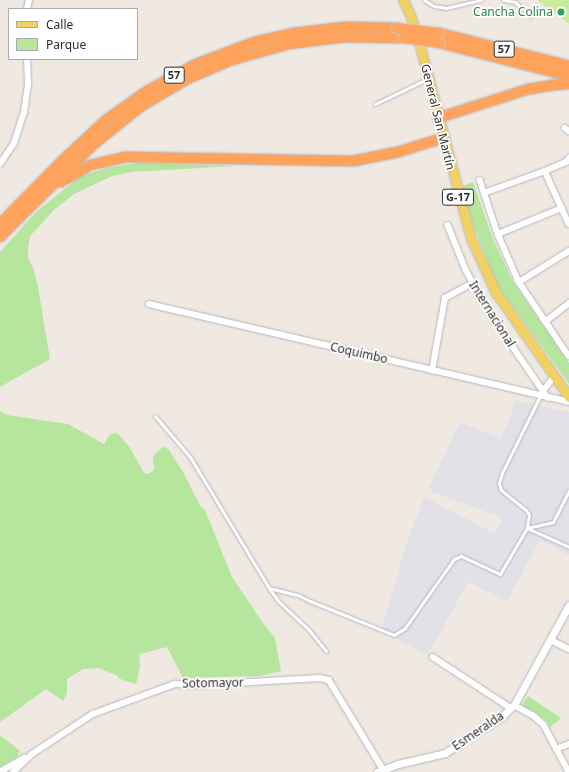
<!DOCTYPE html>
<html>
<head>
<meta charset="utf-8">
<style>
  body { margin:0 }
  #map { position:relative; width:569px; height:772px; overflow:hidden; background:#efe9e1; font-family:"Noto Sans",sans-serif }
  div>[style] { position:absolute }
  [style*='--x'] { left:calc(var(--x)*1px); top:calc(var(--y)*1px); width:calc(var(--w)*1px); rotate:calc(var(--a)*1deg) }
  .industrial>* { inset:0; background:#e3e1e8 }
  .green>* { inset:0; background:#b6e59e }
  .pitch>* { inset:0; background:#c9ec9a }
  .roads { filter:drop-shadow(0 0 1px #b4b7c1) drop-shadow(0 0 1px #b4b7c1) }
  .service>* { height:3px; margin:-1.5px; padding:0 1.5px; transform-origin:1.5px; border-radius:1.5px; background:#fff }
  .minor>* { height:5.5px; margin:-2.75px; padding:0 2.75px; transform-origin:2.75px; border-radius:2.75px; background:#fff }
  .tertiary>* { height:7px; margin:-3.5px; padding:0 3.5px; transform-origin:3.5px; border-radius:3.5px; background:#fff }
  .primary>* { height:9px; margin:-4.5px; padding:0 4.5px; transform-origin:4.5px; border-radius:4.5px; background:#f2d163 }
  .motorway>* { height:10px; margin:-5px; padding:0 5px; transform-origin:5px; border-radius:5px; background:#ffa35c }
  .bridges { filter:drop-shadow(0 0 1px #c9c9c9) drop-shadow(0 0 1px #c9c9c9) }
  .motorway-bridge>* { height:10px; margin:-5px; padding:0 5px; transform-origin:5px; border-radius:5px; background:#ffa35c }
  .dots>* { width:11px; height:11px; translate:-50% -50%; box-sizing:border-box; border:2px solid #fff; border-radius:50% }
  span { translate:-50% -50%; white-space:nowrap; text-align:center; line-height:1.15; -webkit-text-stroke:3.5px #fff; paint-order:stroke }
  .shield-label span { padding:1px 3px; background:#fff; border:1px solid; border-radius:3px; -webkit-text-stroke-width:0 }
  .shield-label { font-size:11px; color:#2e2e2e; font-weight:700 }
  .leisure-label { font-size:12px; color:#27864d }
  .right { translate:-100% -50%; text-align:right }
  .street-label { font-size:12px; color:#2e2e2e }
  .legend { position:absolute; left:8px; top:8px; width:130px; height:52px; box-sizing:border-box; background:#fff; border:1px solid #ababab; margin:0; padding:5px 7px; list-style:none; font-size:12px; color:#2e2e2e }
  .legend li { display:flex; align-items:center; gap:8px; height:20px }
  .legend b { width:20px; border:1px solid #ababab }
</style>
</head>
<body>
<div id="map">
  <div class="industrial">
    <i style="clip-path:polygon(515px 401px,569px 412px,569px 555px,540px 540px,507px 601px,468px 582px,428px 655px,381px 631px,405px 547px,424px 497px,494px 533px,503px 518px,432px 492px,429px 487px,460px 422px,500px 438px,510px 418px)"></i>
  </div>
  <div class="green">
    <i style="clip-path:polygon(139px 163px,235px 166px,132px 172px,112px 176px,74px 194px,55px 209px,30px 236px,28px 249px,28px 258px,33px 267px,38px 287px,50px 359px,0 387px,0 252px,36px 212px,81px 176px,110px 167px)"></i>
    <i style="clip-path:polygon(473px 182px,493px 239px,513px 282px,569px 363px,569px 384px,498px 286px,475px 230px,461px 187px)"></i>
    <i style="clip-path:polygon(0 411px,7px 415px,68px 424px,104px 444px,110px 434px,117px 433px,129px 446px,144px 473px,148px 474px,154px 470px,153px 456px,163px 446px,169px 450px,183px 472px,200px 505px,205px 510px,232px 577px,263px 623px,275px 638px,281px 671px,259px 676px,183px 678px,167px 647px,139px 654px,140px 667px,136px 684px,122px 680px,116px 675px,98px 668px,83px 669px,67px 679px,67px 693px,63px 701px,46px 689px,0 722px)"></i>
    <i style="clip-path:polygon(528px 696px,561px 718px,550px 727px,545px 719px,522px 705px)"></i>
    <i style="clip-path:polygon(0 735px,20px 751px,17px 757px,0 767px)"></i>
  </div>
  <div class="pitch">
    <i style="clip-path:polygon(537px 0,569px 0,569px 24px)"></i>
  </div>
  <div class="roads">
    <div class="service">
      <i style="--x:424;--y:0;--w:12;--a:31"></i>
      <i style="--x:434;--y:6;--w:12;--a:9"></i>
      <i style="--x:446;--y:8;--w:36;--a:-13"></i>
      <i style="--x:503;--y:0;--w:12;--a:9"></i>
      <i style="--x:515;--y:2;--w:21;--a:41"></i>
      <i style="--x:375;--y:104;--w:58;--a:-25.7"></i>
      <i style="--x:540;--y:396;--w:86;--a:116.3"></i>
      <i style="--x:502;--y:473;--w:10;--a:107"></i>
      <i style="--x:499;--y:483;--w:7;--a:74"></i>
      <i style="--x:501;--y:490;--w:32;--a:39"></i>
      <i style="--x:526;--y:510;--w:6;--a:59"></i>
      <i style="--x:529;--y:515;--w:13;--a:99"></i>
      <i style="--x:527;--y:528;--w:46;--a:24.3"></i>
      <i style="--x:155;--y:416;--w:54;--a:49.5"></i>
      <i style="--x:190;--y:457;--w:153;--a:58.9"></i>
      <i style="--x:269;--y:588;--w:16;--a:55"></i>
      <i style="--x:278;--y:601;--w:42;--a:43.1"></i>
      <i style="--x:309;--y:630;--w:27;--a:51"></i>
      <i style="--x:269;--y:588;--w:32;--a:14"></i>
      <i style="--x:300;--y:596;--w:11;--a:27"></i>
      <i style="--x:310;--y:601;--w:91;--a:22"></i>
      <i style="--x:394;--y:635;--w:13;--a:-32"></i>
      <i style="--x:405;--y:628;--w:85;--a:-54.6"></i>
      <i style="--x:454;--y:559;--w:8;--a:-23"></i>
      <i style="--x:461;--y:556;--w:43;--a:24.8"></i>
      <i style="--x:500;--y:574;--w:53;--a:-59.6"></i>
      <i style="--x:527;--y:528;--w:27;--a:-13"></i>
      <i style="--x:553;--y:522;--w:35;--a:-63"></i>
    </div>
    <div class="minor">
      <i style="--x:27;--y:9;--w:9;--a:-77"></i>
      <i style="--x:565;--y:128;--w:5;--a:37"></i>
      <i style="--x:0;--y:164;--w:25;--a:-56"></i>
      <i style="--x:14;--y:143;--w:32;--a:-72"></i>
      <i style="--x:24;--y:113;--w:28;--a:-82"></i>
      <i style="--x:28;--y:85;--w:26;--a:-92"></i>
      <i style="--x:545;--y:171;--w:58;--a:65.6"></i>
      <i style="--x:480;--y:180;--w:57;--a:71.6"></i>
      <i style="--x:498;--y:234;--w:52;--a:66.4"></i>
      <i style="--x:519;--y:282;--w:89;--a:56"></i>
      <i style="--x:484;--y:193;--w:65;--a:-19.8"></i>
      <i style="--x:545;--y:171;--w:23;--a:-23"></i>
      <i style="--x:566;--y:162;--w:5;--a:-53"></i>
      <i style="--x:448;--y:225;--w:48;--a:68.2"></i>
      <i style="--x:466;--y:270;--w:48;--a:61.3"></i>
      <i style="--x:489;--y:312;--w:104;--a:55.5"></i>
      <i style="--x:498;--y:234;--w:69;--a:-22.1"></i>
      <i style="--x:519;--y:282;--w:59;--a:-31.8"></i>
      <i style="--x:149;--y:304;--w:431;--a:13.1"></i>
      <i style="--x:545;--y:322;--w:31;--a:-38"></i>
      <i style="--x:432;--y:371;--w:74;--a:-79.9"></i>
      <i style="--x:445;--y:298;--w:32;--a:-28"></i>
      <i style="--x:543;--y:391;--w:18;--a:-52"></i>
      <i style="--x:551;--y:640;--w:20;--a:27"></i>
      <i style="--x:433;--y:657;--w:93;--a:33.2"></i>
      <i style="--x:514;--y:705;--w:23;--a:29"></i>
      <i style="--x:534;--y:716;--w:13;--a:42"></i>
      <i style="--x:544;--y:725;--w:53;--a:62"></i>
      <i style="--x:556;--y:749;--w:14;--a:-21"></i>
      <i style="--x:0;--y:772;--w:28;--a:-30"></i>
      <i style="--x:13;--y:772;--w:26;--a:-43"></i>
      <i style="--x:32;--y:754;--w:73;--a:-33.3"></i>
      <i style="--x:93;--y:714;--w:87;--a:-20.1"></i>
      <i style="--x:175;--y:684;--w:23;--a:2"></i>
      <i style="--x:198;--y:685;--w:122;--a:-3.3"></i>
      <i style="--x:320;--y:678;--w:9;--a:13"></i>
      <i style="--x:329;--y:680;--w:108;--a:58.7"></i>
    </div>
    <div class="tertiary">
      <i style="--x:377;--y:772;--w:22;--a:-21"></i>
      <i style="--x:398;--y:764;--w:48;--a:-13.2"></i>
      <i style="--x:445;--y:753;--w:68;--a:-33"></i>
      <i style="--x:502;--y:716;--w:16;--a:-43"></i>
      <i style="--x:514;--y:705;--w:114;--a:-61.2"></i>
    </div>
    <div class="primary">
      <i style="--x:403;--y:0;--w:19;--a:65"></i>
      <i style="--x:411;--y:17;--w:34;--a:73"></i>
      <i style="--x:421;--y:50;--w:192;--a:75.2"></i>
      <i style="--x:470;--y:236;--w:60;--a:65.6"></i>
      <i style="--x:495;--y:291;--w:129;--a:55.1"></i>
    </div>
    <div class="motorway">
      <i style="--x:439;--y:33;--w:134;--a:14.2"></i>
      <i style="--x:440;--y:43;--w:133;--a:14.3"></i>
      <i style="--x:438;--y:118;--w:96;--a:-17.7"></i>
      <i style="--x:529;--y:89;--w:24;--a:-9"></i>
      <i style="--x:553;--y:85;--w:16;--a:-4"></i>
      <i style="--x:61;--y:182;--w:34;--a:-30"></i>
      <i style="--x:91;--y:165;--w:35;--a:-13"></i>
      <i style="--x:125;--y:157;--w:228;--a:1"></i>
      <i style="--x:353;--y:161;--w:46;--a:-11.3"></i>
      <i style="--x:398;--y:152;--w:47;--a:-17.3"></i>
      <i style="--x:0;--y:224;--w:88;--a:-45.5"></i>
      <i style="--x:62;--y:161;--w:60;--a:-43"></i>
      <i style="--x:106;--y:120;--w:50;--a:-35.3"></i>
      <i style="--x:147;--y:91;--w:54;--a:-29"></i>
      <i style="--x:194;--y:65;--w:65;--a:-20.7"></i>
      <i style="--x:255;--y:42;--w:41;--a:-12.7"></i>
      <i style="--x:295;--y:33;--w:50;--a:-6.8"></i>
      <i style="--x:345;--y:27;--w:51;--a:1.1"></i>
      <i style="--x:0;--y:237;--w:134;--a:-44.7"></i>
      <i style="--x:95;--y:143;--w:58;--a:-38.7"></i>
      <i style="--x:140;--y:107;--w:55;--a:-30.8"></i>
      <i style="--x:187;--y:79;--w:49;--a:-22.9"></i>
      <i style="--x:232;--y:60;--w:58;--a:-15.9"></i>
      <i style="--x:288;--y:44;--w:57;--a:-7"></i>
      <i style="--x:345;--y:37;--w:59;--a:1"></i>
    </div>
  </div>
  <div class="bridges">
    <div class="motorway-bridge">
      <i style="--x:396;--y:28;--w:43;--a:6.6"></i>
      <i style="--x:404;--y:38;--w:36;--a:8"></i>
    </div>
  </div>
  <div class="dots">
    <i style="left:561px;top:12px;background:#2e9e5b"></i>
  </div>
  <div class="shield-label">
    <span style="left:504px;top:49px">57</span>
    <span style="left:174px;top:75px">57</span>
    <span style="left:458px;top:197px">G-17</span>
  </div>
  <div class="leisure-label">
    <span class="right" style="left:553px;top:12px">Cancha Colina</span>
  </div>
  <div class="street-label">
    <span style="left:438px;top:117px;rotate:76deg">General San Martín</span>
    <span style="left:492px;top:314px;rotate:58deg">Internacional</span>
    <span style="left:359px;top:353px;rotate:13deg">Coquimbo</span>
    <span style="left:213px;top:683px;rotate:-1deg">Sotomayor</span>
    <span style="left:478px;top:731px;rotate:-34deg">Esmeralda</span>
  </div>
  <ul class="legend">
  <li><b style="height:5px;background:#f2d163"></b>Calle</li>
  <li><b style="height:11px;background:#b6e59e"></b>Parque</li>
  </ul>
</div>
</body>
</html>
